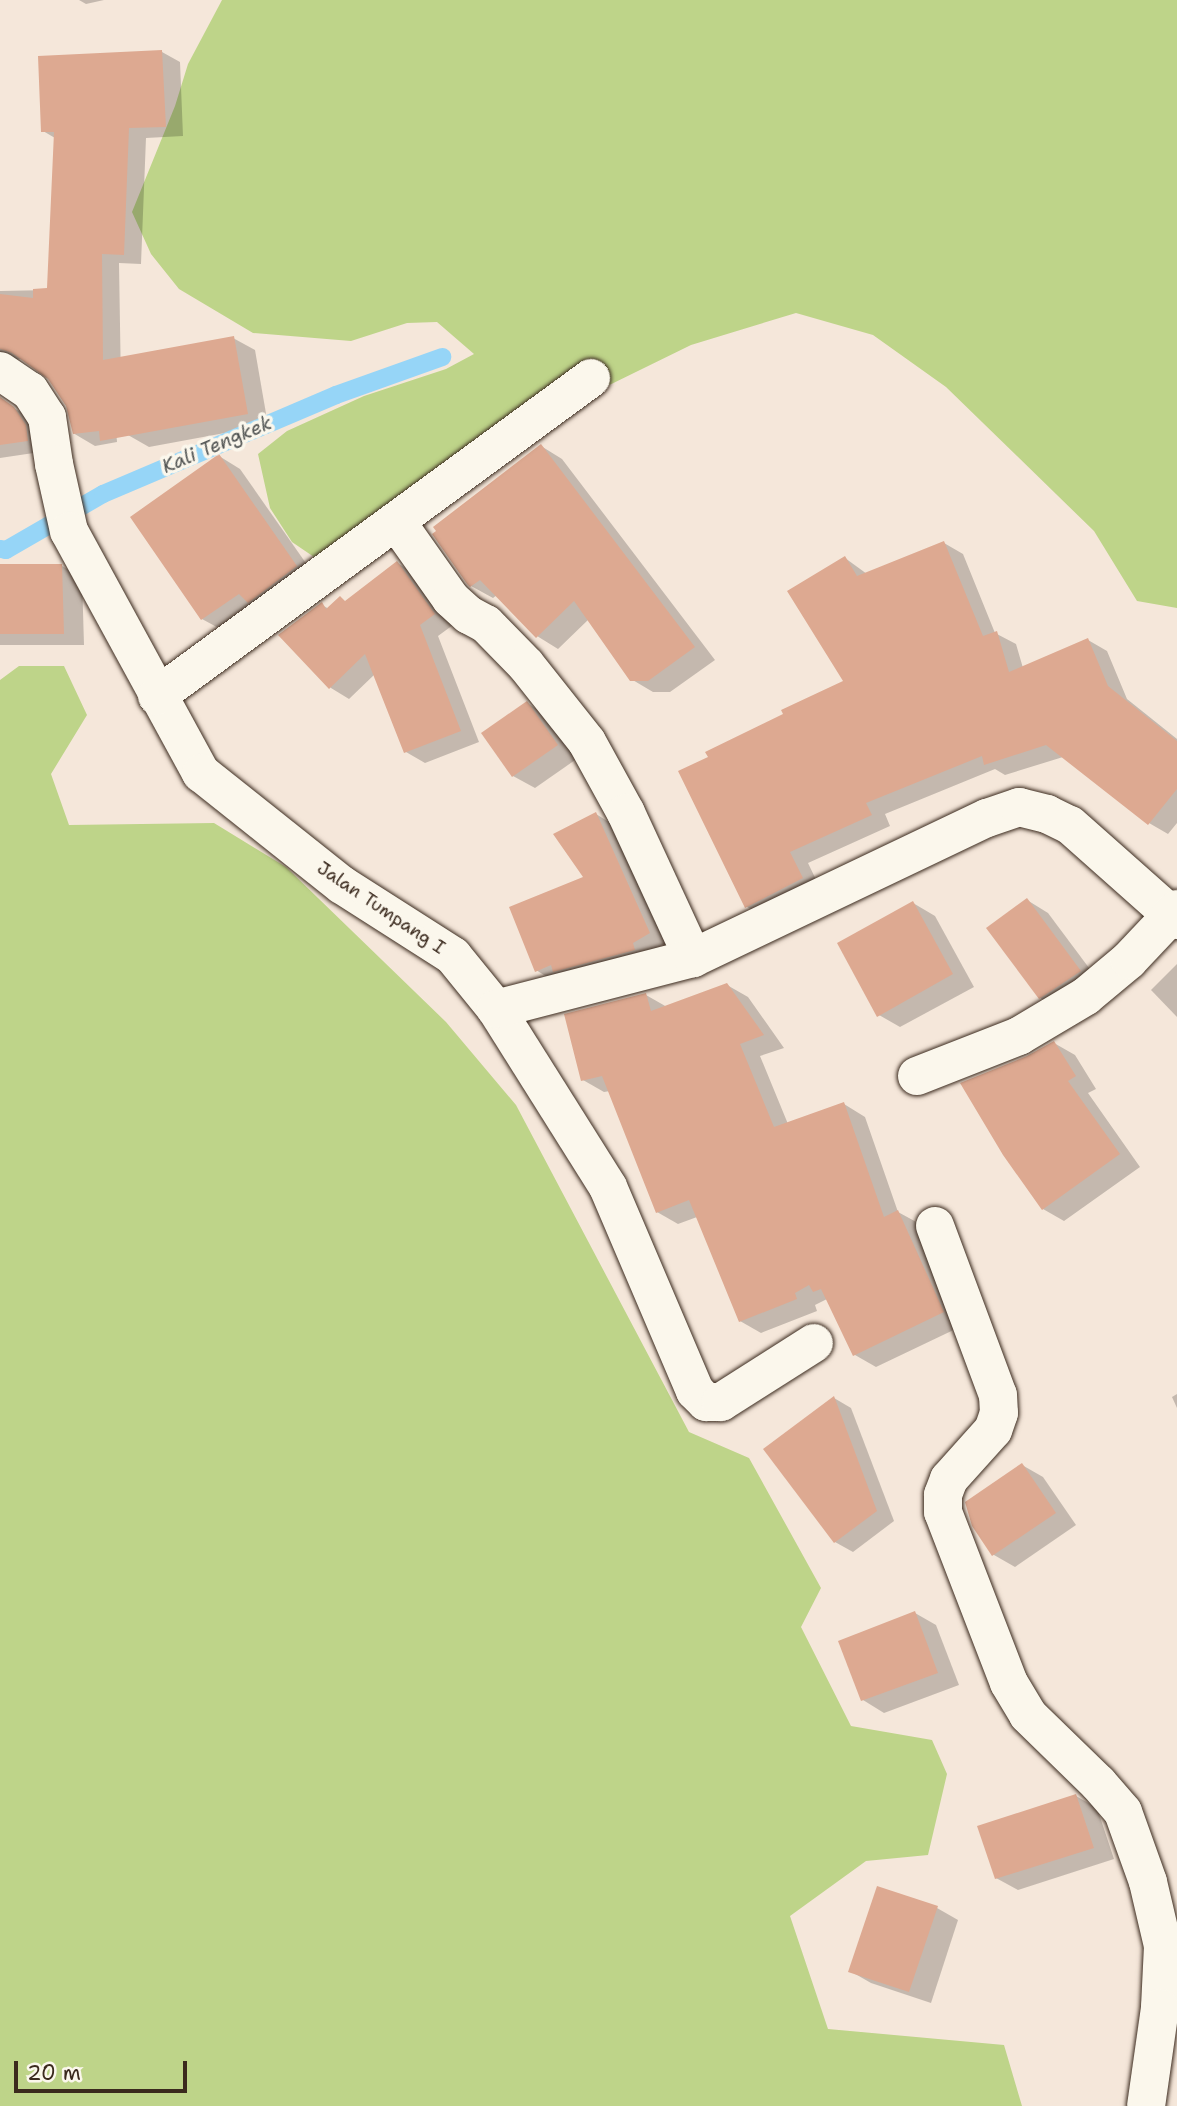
<!DOCTYPE html>
<html>
<head>
<meta charset="utf-8">
<style>
  body { margin:0 }
  #map { position:relative; width:1177px; height:2106px; overflow:hidden; background:#f5e7da; font-family:"Shantell Sans",sans-serif }
  div>[style] { position:absolute }
  [style*='--x'] { left:calc(var(--x)*1px); top:calc(var(--y)*1px); width:calc(var(--w)*1px); rotate:calc(var(--a)*1deg) }
  .green>* { inset:0; background:#bed489 }
  .shadow>* { inset:0; background:#0003 }
  .stream>* { height:18px; margin:-9px; padding:0 9px; transform-origin:9px; border-radius:9px; background:#96d5f7 }
  .building>* { inset:0; background:#dda991 }
  .roads { filter:drop-shadow(0 0 2px #3b2a1e) drop-shadow(0 0 2px #3b2a1e) }
  .minor>* { height:38px; margin:-19px; padding:0 19px; transform-origin:19px; border-radius:19px; background:#fbf7ec }
  span { translate:-50% -50%; white-space:nowrap; text-align:center; line-height:1.15; -webkit-text-stroke:7px #fbf7ec; paint-order:stroke }
  .street-label { font-size:18px; color:#3b2a1e }
  .water-label { font-size:19px; color:#525554; font-style:italic }
  .scale { position:absolute; left:14px; top:2061px; width:173px; height:32px; box-sizing:border-box; border:4px solid #3b2a1e; border-top:0; padding-left:9px; font-size:21px; line-height:24px; white-space:nowrap; color:#3b2a1e; -webkit-text-stroke:5px #fbf7ec; paint-order:stroke }
</style>
</head>
<body>
<div id="map">
  <div class="green">
    <i style="clip-path:polygon(222px 0,1177px 0,1177px 608px,1137px 601px,1094px 531px,946px 387px,873px 335px,796px 313px,691px 345px,540px 419px,314px 557px,292px 542px,270px 508px,258px 454px,287px 431px,364px 396px,446px 369px,474px 354px,437px 322px,407px 323px,351px 341px,253px 333px,179px 289px,151px 254px,132px 212px,175px 106px,188px 64px)"></i>
    <i style="clip-path:polygon(19px 666px,64px 666px,87px 715px,51px 774px,69px 825px,214px 823px,286px 867px,446px 1022px,516px 1105px,689px 1432px,749px 1458px,821px 1588px,801px 1627px,851px 1726px,932px 1740px,947px 1774px,928px 1855px,866px 1861px,790px 1916px,828px 2029px,1004px 2045px,1022px 2106px,0 2106px,0 680px)"></i>
  </div>
  <div class="shadow">
    <i style="clip-path:polygon(79px 0,104px 0,86px 4px)"></i>
    <i style="clip-path:polygon(162px 52px,180px 62px,183px 136px,146px 138px,141px 264px,119px 263px,121px 386px,22px 359px,0 360px,0 291px,49px 290px,55px 138px,43px 131px)"></i>
    <i style="clip-path:polygon(233px 338px,255px 350px,268px 425px,149px 447px,128px 435px)"></i>
    <i style="clip-path:polygon(0 405px,8px 405px,28px 416px,47px 451px,0 458px)"></i>
    <i style="clip-path:polygon(115px 415px,117px 442px,95px 446px,73px 433px)"></i>
    <i style="clip-path:polygon(541px 446px,562px 459px,715px 660px,670px 692px,653px 692px,631px 679px,589px 619px,558px 649px,537px 636px,497px 595px,493px 598px,471px 586px)"></i>
    <i style="clip-path:polygon(219px 456px,240px 469px,317px 579px,224px 631px,202px 619px)"></i>
    <i style="clip-path:polygon(944px 543px,963px 554px,995px 633px,1016px 644px,1023px 668px,1088px 640px,1107px 651px,1127px 699px,1177px 739px,1177px 823px,1168px 834px,1149px 823px,1063px 757px,1005px 775px,995px 769px,885px 814px,890px 826px,808px 863px,821px 890px,766px 918px,747px 907px,786px 715px,845px 682px,845px 558px,867px 574px)"></i>
    <i style="clip-path:polygon(397px 563px,416px 574px,453px 625px,438px 636px,479px 742px,425px 763px,406px 752px,375px 674px,349px 699px,331px 688px,280px 635px,322px 605px,329px 609px,346px 602px)"></i>
    <i style="clip-path:polygon(0 566px,62px 566px,82px 578px,84px 645px,0 645px)"></i>
    <i style="clip-path:polygon(527px 703px,548px 716px,578px 758px,535px 788px,513px 776px)"></i>
    <i style="clip-path:polygon(596px 814px,612px 824px,666px 943px,648px 953px,552px 980px,536px 970px,586px 877px)"></i>
    <i style="clip-path:polygon(1027px 900px,1048px 913px,1101px 984px,1061px 1010px,1040px 998px)"></i>
    <i style="clip-path:polygon(913px 903px,935px 916px,974px 987px,900px 1027px,879px 1015px)"></i>
    <i style="clip-path:polygon(1177px 964px,1177px 1017px,1151px 990px)"></i>
    <i style="clip-path:polygon(727px 985px,748px 997px,784px 1048px,760px 1056px,788px 1124px,844px 1104px,865px 1117px,898px 1212px,920px 1224px,964px 1325px,876px 1367px,855px 1355px,827px 1299px,815px 1305px,817px 1311px,761px 1333px,740px 1321px,697px 1217px,678px 1224px,657px 1212px,610px 1091px,604px 1092px,583px 1080px,646px 995px,667px 1007px)"></i>
    <i style="clip-path:polygon(1054px 1043px,1075px 1055px,1096px 1089px,1088px 1093px,1140px 1167px,1064px 1221px,1043px 1209px,1028px 1058px)"></i>
    <i style="clip-path:polygon(1177px 1394px,1177px 1408px,1172px 1397px)"></i>
    <i style="clip-path:polygon(834px 1398px,851px 1408px,894px 1521px,853px 1552px,835px 1542px)"></i>
    <i style="clip-path:polygon(1022px 1465px,1043px 1477px,1076px 1525px,1015px 1567px,994px 1555px,973px 1525px)"></i>
    <i style="clip-path:polygon(915px 1613px,936px 1625px,959px 1685px,884px 1713px,863px 1700px)"></i>
    <i style="clip-path:polygon(1076px 1796px,1097px 1808px,1114px 1859px,1018px 1890px,996px 1878px)"></i>
    <i style="clip-path:polygon(937px 1908px,958px 1920px,931px 2003px,871px 1983px,850px 1971px)"></i>
  </div>
  <div class="stream">
    <i style="--x:0;--y:549;--w:6;--a:9"></i>
    <i style="--x:6;--y:550;--w:112;--a:-30"></i>
    <i style="--x:103;--y:494;--w:253;--a:-23"></i>
    <i style="--x:336;--y:395;--w:113;--a:-19.7"></i>
  </div>
  <div class="building">
    <i style="clip-path:polygon(162px 50px,166px 127px,129px 128px,124px 255px,102px 254px,103px 360px,234px 336px,248px 414px,100px 441px,99px 431px,73px 434px,66px 406px,48px 379px,12px 353px,0 349px,0 294px,33px 298px,33px 289px,47px 288px,54px 132px,41px 132px,38px 56px)"></i>
    <i style="clip-path:polygon(0 397px,14px 407px,26px 425px,28px 441px,0 445px)"></i>
    <i style="clip-path:polygon(541px 444px,695px 647px,648px 681px,630px 681px,574px 601px,536px 638px,480px 580px,470px 587px,467px 584px,432px 534px,436px 531px,433px 527px)"></i>
    <i style="clip-path:polygon(219px 454px,297px 566px,248px 603px,239px 594px,201px 620px,130px 517px)"></i>
    <i style="clip-path:polygon(944px 541px,983px 636px,997px 631px,1009px 672px,1088px 638px,1108px 686px,1177px 741px,1177px 789px,1148px 825px,1046px 745px,984px 765px,982px 756px,866px 803px,872px 815px,790px 852px,803px 878px,745px 908px,678px 771px,708px 757px,705px 752px,783px 714px,781px 710px,843px 681px,787px 591px,845px 556px,857px 576px)"></i>
    <i style="clip-path:polygon(397px 561px,435px 614px,420px 625px,461px 731px,404px 753px,365px 654px,329px 689px,278px 635px,322px 602px,326px 609px,340px 596px,345px 601px)"></i>
    <i style="clip-path:polygon(0 564px,62px 564px,64px 634px,0 634px)"></i>
    <i style="clip-path:polygon(527px 701px,558px 745px,512px 777px,481px 733px)"></i>
    <i style="clip-path:polygon(596px 812px,650px 933px,633px 943px,635px 950px,553px 972px,551px 965px,535px 972px,509px 907px,583px 877px,553px 834px)"></i>
    <i style="clip-path:polygon(1027px 898px,1081px 971px,1039px 999px,986px 928px)"></i>
    <i style="clip-path:polygon(913px 901px,953px 974px,877px 1017px,837px 943px)"></i>
    <i style="clip-path:polygon(727px 983px,764px 1035px,740px 1044px,774px 1127px,844px 1102px,884px 1217px,898px 1210px,944px 1312px,853px 1356px,821px 1289px,813px 1292px,809px 1285px,795px 1293px,797px 1299px,739px 1322px,689px 1200px,656px 1213px,602px 1076px,581px 1081px,564px 1014px,646px 993px,651px 1011px)"></i>
    <i style="clip-path:polygon(1054px 1041px,1076px 1076px,1068px 1081px,1120px 1154px,1042px 1210px,1003px 1155px,960px 1083px,1027px 1056px)"></i>
    <i style="clip-path:polygon(834px 1396px,877px 1511px,834px 1543px,763px 1449px)"></i>
    <i style="clip-path:polygon(1022px 1463px,1056px 1513px,992px 1556px,972px 1526px,965px 1502px)"></i>
    <i style="clip-path:polygon(915px 1611px,938px 1673px,861px 1701px,838px 1641px)"></i>
    <i style="clip-path:polygon(1076px 1794px,1094px 1848px,995px 1879px,977px 1826px)"></i>
    <i style="clip-path:polygon(877px 1886px,938px 1906px,909px 1992px,848px 1972px)"></i>
  </div>
  <div class="roads">
    <div class="minor">
      <i style="--x:0;--y:371;--w:36;--a:34"></i>
      <i style="--x:30;--y:391;--w:31;--a:57"></i>
      <i style="--x:47;--y:417;--w:48;--a:81.5"></i>
      <i style="--x:54;--y:464;--w:69;--a:77.4"></i>
      <i style="--x:69;--y:531;--w:276;--a:61.4"></i>
      <i style="--x:201;--y:773;--w:180;--a:38.5"></i>
      <i style="--x:342;--y:885;--w:132;--a:32.6"></i>
      <i style="--x:453;--y:956;--w:68;--a:50.9"></i>
      <i style="--x:496;--y:1009;--w:210;--a:57.8"></i>
      <i style="--x:608;--y:1187;--w:222;--a:66.9"></i>
      <i style="--x:695;--y:1391;--w:16;--a:45"></i>
      <i style="--x:706;--y:1402;--w:15;--a:0"></i>
      <i style="--x:721;--y:1402;--w:110;--a:-32.4"></i>
      <i style="--x:396;--y:521;--w:95;--a:54.8"></i>
      <i style="--x:451;--y:599;--w:24;--a:42"></i>
      <i style="--x:469;--y:615;--w:19;--a:28"></i>
      <i style="--x:486;--y:624;--w:57;--a:45.7"></i>
      <i style="--x:526;--y:665;--w:98;--a:51.6"></i>
      <i style="--x:587;--y:742;--w:81;--a:61.2"></i>
      <i style="--x:626;--y:813;--w:160;--a:65.2"></i>
      <i style="--x:157;--y:696;--w:538;--a:-36.23"></i>
      <i style="--x:496;--y:1009;--w:203;--a:-14.5"></i>
      <i style="--x:693;--y:958;--w:326;--a:-25.5"></i>
      <i style="--x:987;--y:818;--w:34;--a:-19"></i>
      <i style="--x:1019;--y:807;--w:29;--a:14"></i>
      <i style="--x:1047;--y:814;--w:25;--a:26"></i>
      <i style="--x:1070;--y:825;--w:143;--a:41.6"></i>
      <i style="--x:917;--y:1076;--w:110;--a:-21.4"></i>
      <i style="--x:1019;--y:1036;--w:78;--a:-30.8"></i>
      <i style="--x:1086;--y:996;--w:56;--a:-39.9"></i>
      <i style="--x:1129;--y:960;--w:70;--a:-46.7"></i>
      <i style="--x:935;--y:1226;--w:180;--a:69.6"></i>
      <i style="--x:998;--y:1395;--w:18;--a:87"></i>
      <i style="--x:999;--y:1413;--w:18;--a:109"></i>
      <i style="--x:993;--y:1430;--w:66;--a:131.9"></i>
      <i style="--x:949;--y:1479;--w:17;--a:111"></i>
      <i style="--x:943;--y:1495;--w:17;--a:90"></i>
      <i style="--x:943;--y:1512;--w:183;--a:68.9"></i>
      <i style="--x:1009;--y:1683;--w:37;--a:59"></i>
      <i style="--x:1028;--y:1715;--w:98;--a:44.2"></i>
      <i style="--x:1098;--y:1783;--w:38;--a:49"></i>
      <i style="--x:1123;--y:1812;--w:74;--a:70.3"></i>
      <i style="--x:1148;--y:1882;--w:66;--a:76.8"></i>
      <i style="--x:1163;--y:1946;--w:62;--a:92.8"></i>
      <i style="--x:1160;--y:2008;--w:99;--a:98.1"></i>
    </div>
  </div>
  <div class="street-label">
    <span style="left:381px;top:908px;rotate:34deg">Jalan Tumpang I</span>
  </div>
  <div class="water-label">
    <span style="left:217px;top:445px;rotate:-23deg">Kali Tengkek</span>
  </div>
  <div class="scale">20 m</div>
</div>
</body>
</html>
